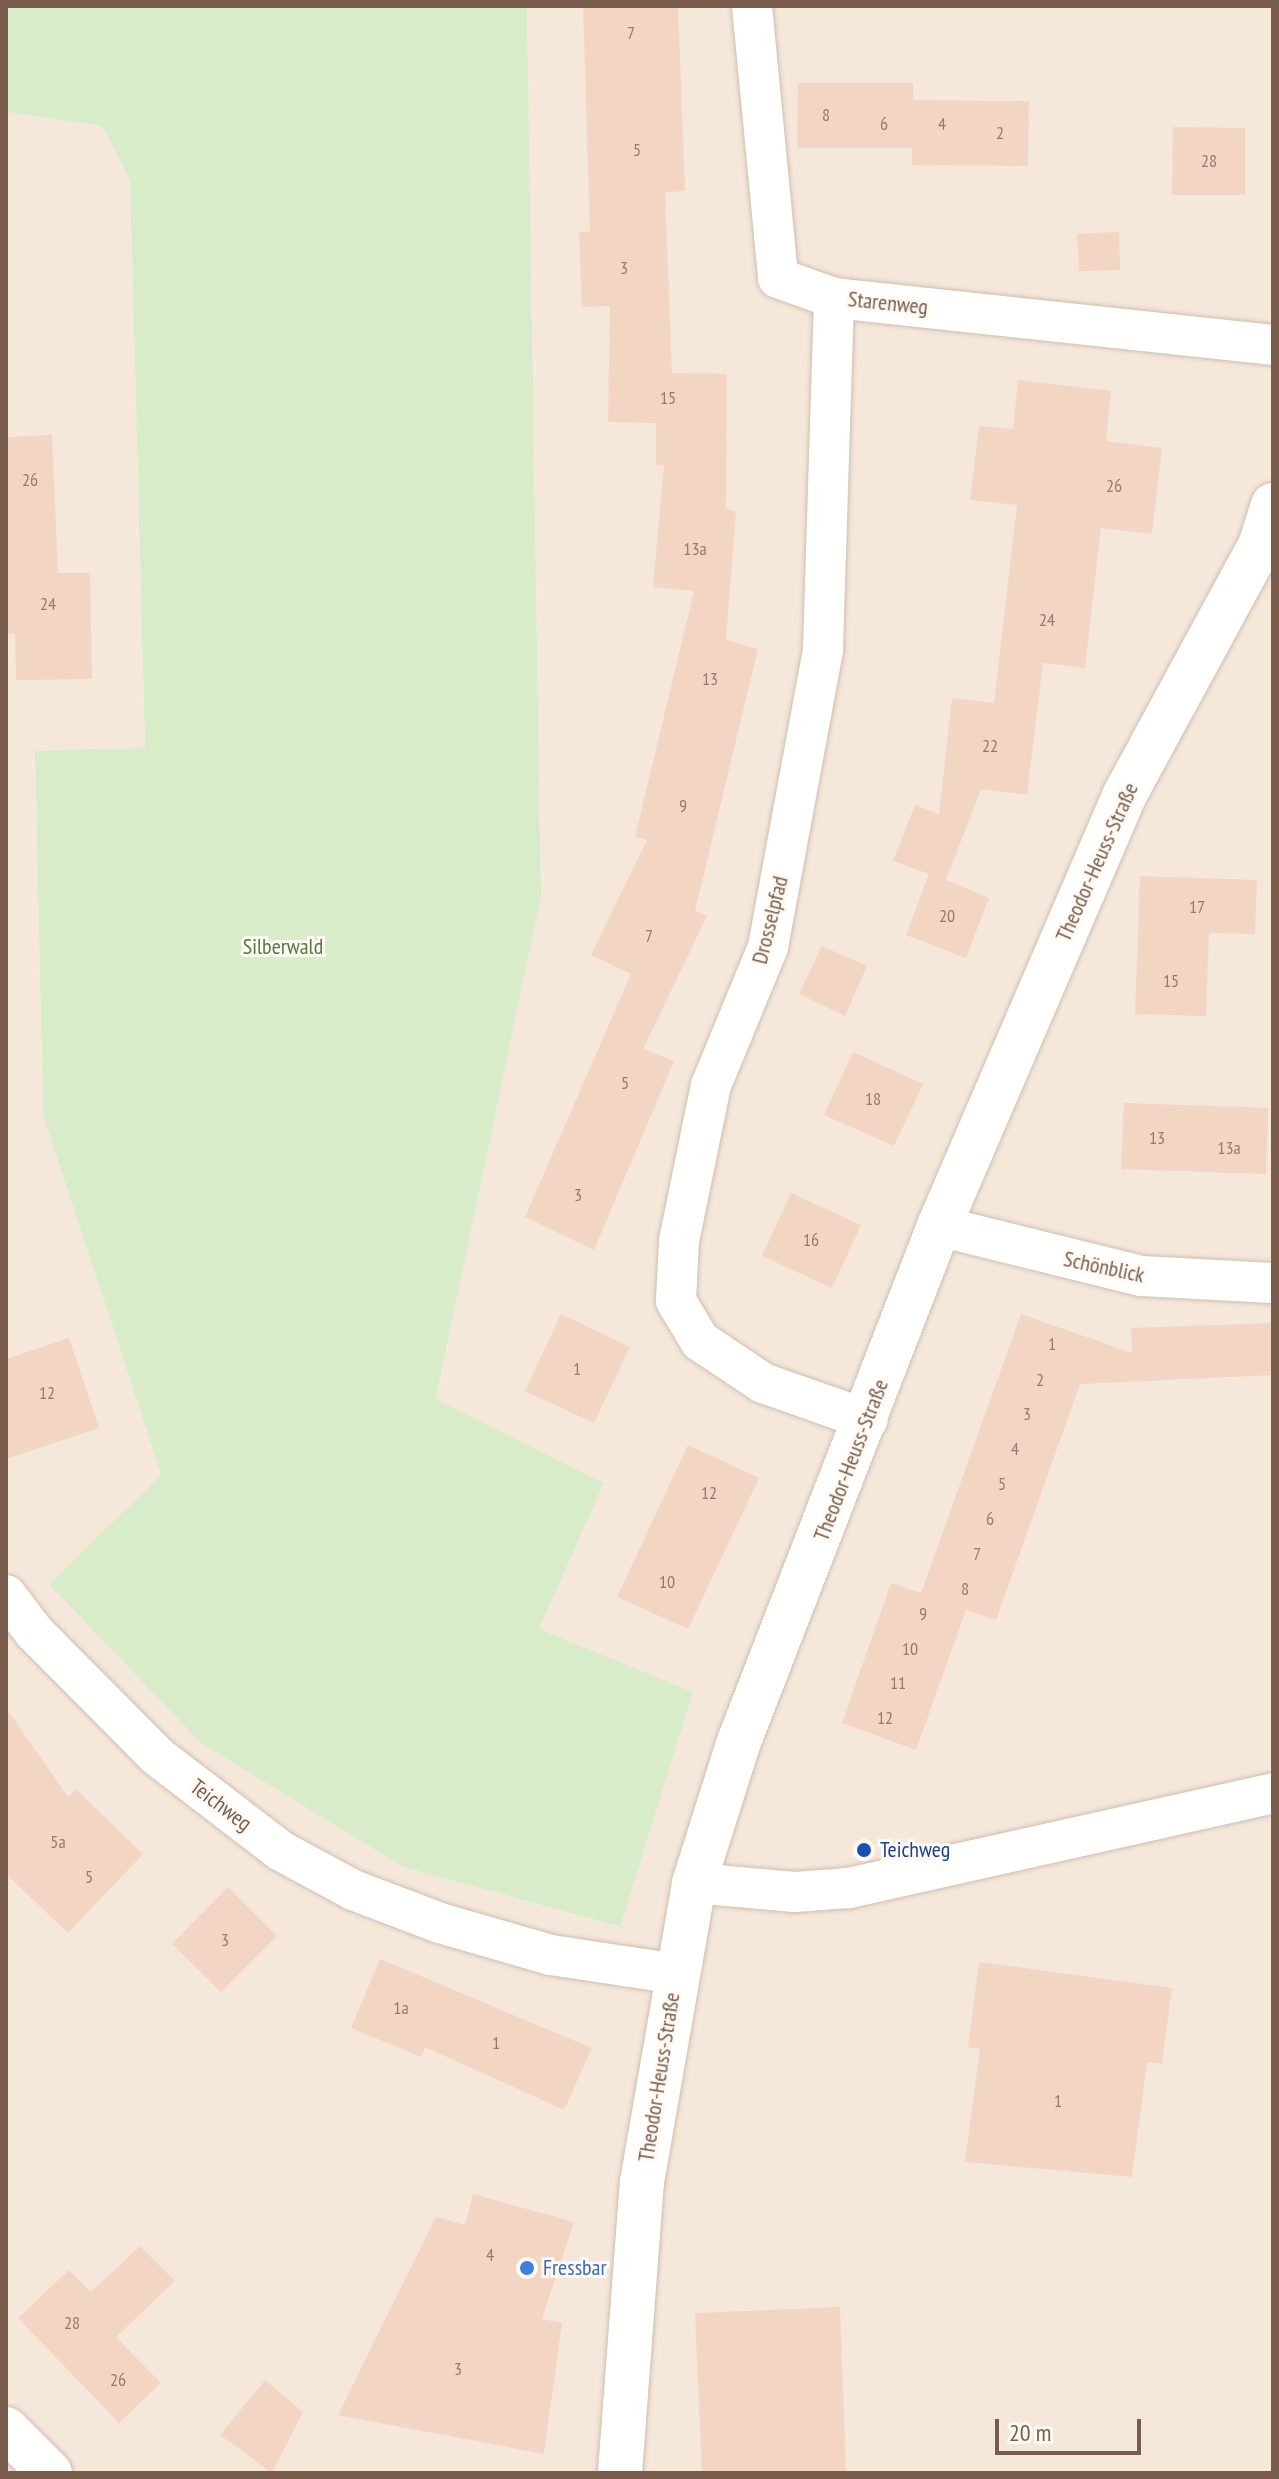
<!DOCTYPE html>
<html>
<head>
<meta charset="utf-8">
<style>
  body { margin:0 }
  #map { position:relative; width:1279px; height:2479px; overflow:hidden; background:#fdf6ec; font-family:"PT Sans Narrow",sans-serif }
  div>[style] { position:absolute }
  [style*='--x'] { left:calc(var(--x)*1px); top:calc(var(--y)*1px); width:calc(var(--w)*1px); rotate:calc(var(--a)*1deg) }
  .residential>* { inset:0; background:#f5e8da }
  .green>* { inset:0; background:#d8ecc9 }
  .building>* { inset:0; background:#f3d5c3 }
  .roads { filter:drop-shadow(0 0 2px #d1beb0) drop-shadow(0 0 2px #d1beb0) }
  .minor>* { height:40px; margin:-20px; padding:0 20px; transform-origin:20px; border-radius:20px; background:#fff }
  .tertiary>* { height:44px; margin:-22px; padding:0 22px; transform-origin:22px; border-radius:22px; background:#fff }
  .secondary>* { height:44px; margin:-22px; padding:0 22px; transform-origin:22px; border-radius:22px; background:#fff }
  .dots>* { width:22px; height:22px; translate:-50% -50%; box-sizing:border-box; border:4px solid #fffaf3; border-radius:50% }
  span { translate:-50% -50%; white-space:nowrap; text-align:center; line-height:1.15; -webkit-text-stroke:6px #fffaf3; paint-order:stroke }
  .number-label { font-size:18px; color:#987a6a }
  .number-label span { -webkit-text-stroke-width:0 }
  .street-label { font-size:22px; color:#7a5c4d }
  .park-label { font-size:22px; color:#537a41 }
  .transit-label { font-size:22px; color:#164399 }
  .left { translate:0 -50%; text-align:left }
  .shop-label { font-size:22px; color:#366cbe }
  .frame { position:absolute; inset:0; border:8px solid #7a5c4d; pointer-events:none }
  .scale { position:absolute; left:995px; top:2419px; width:146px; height:36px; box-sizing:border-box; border:4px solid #7a5c4d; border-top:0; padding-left:10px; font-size:24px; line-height:28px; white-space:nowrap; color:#7a5c4d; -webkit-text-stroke:6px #fffaf3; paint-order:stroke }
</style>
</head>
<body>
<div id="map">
  <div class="residential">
    <i style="clip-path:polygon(527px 6px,1273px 6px,1273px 2473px,6px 2473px,6px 112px,102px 126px,130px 181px,145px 748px,35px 752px,43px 1115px,161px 1475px,202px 1744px,403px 1867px,619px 1927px,539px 1629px,604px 1483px,436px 1400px,541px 897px)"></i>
  </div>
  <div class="green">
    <i style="clip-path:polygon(6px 6px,527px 6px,541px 897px,436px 1399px,604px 1483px,539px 1629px,693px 1692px,620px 1927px,403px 1867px,202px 1744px,49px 1584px,161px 1475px,43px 1115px,35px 751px,145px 748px,130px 181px,102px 126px,6px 112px)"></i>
  </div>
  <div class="building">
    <i style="clip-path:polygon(583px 6px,678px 6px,685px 191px,665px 192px,672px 373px,727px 374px,726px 509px,736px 511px,726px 640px,758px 649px,695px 911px,707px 916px,643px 1049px,674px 1061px,594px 1250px,525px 1217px,631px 974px,591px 955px,647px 840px,635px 837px,694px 591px,653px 587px,664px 465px,656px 465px,656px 423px,608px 422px,610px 306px,582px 307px,579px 232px,590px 232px)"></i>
    <i style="clip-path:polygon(798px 83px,913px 83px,913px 100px,1029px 101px,1028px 166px,912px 165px,912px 148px,797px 148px)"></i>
    <i style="clip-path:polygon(1173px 127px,1245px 128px,1245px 195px,1172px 195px)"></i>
    <i style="clip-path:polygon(1119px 232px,1120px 270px,1079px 271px,1077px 234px)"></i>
    <i style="clip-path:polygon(1018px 380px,1111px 391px,1106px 441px,1162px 448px,1152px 534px,1101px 528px,1085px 668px,1043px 663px,1027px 795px,981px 789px,946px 880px,989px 898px,966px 958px,906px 935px,929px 874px,893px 861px,915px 805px,939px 814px,952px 698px,994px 703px,1017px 505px,970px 500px,979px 426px,1013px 429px)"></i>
    <i style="clip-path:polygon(52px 435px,58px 573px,90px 573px,92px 679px,16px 680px,15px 634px,6px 634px,6px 437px)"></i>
    <i style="clip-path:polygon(1140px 876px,1257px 880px,1255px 934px,1209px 933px,1206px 1016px,1135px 1014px)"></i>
    <i style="clip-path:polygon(822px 946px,867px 966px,845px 1016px,799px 994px)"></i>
    <i style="clip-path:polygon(853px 1052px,923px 1084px,894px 1146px,824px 1115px)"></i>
    <i style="clip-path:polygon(1124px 1103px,1268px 1108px,1266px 1174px,1121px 1169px)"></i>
    <i style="clip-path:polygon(791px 1193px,861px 1225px,832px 1288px,762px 1256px)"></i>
    <i style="clip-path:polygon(561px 1314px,630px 1347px,594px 1423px,525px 1391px)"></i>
    <i style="clip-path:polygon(1021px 1314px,1132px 1353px,1131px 1328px,1273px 1323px,1273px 1375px,1080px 1384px,996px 1620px,966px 1610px,916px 1750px,842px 1723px,891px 1583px,921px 1593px)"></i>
    <i style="clip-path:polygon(69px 1338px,99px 1428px,6px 1459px,6px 1359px)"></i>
    <i style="clip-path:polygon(688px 1445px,759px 1478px,688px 1629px,617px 1597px)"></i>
    <i style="clip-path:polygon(6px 1708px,68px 1797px,76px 1789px,143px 1854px,68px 1933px,6px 1874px)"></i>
    <i style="clip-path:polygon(228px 1887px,277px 1936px,221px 1992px,172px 1944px)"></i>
    <i style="clip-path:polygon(380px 1959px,592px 2048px,564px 2110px,425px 2047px,421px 2057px,351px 2028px)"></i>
    <i style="clip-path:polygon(979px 1962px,1172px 1988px,1162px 2064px,1147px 2062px,1132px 2177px,965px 2162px,980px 2049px,968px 2047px)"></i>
    <i style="clip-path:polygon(473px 2194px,574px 2222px,542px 2319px,562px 2323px,544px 2454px,338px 2415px,436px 2217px,465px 2225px)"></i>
    <i style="clip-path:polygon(140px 2246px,175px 2281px,116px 2337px,161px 2383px,119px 2423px,18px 2318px,69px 2270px,91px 2292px)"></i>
    <i style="clip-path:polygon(840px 2307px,846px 2473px,702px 2473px,695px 2313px)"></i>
    <i style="clip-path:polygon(265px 2380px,303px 2412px,272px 2473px,220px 2435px)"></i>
  </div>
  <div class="roads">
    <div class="minor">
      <i style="--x:752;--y:6;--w:273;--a:84.5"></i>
      <i style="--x:778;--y:278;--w:59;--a:19.7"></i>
      <i style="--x:834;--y:298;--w:442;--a:6.1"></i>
      <i style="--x:834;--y:298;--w:352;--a:91.8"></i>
      <i style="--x:823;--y:650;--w:302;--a:100.5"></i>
      <i style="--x:768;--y:947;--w:149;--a:112.4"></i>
      <i style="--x:711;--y:1085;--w:159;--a:101.6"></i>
      <i style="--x:679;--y:1241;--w:60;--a:92.9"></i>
      <i style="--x:676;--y:1301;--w:47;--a:59"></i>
      <i style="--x:700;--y:1341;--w:76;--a:33.7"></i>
      <i style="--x:763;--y:1383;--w:111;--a:19.4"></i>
      <i style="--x:939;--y:1226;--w:208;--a:13.9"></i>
      <i style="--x:1141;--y:1276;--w:132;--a:3"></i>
      <i style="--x:6;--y:1595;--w:46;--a:52.9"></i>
      <i style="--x:34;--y:1632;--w:175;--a:45.2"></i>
      <i style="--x:157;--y:1756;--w:156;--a:37.5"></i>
      <i style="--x:281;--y:1851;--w:82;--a:28.4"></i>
      <i style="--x:353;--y:1890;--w:93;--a:20.8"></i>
      <i style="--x:440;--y:1923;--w:116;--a:16.1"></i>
      <i style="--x:551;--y:1955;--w:126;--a:8.6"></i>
      <i style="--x:694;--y:1883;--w:101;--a:5.1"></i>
      <i style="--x:795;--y:1892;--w:54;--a:-4.2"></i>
      <i style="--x:849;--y:1888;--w:435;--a:-12.6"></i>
    </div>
    <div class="tertiary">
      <i style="--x:620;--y:2473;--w:292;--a:-85.7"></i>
      <i style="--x:642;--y:2182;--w:303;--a:-80.1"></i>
      <i style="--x:694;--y:1883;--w:146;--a:-72.4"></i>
      <i style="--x:738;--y:1744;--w:556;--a:-68.79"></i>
      <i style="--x:939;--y:1226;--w:468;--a:-66.7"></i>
      <i style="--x:1124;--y:796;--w:285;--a:-61.5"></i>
      <i style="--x:1260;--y:546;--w:43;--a:-72.4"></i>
    </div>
    <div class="secondary">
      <i style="--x:6;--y:2429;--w:62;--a:45"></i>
    </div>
  </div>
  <div class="dots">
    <i style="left:864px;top:1850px;background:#1a4fb4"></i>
    <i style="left:527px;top:2268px;background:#3f7fe0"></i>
  </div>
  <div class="number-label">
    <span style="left:631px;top:33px">7</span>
    <span style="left:826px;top:115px">8</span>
    <span style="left:884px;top:124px">6</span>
    <span style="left:942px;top:124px">4</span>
    <span style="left:1000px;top:133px">2</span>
    <span style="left:637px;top:150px">5</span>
    <span style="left:1209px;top:161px">28</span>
    <span style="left:624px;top:268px">3</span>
    <span style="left:668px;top:398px">15</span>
    <span style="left:30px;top:480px">26</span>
    <span style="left:1114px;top:486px">26</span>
    <span style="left:695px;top:549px">13a</span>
    <span style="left:48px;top:604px">24</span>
    <span style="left:1047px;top:620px">24</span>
    <span style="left:710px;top:679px">13</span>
    <span style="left:990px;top:746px">22</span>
    <span style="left:683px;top:806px">9</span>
    <span style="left:1197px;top:907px">17</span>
    <span style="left:947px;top:916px">20</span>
    <span style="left:649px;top:936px">7</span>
    <span style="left:1171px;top:981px">15</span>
    <span style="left:625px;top:1083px">5</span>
    <span style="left:873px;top:1099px">18</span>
    <span style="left:1157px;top:1138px">13</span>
    <span style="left:1229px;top:1148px">13a</span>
    <span style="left:578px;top:1195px">3</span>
    <span style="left:811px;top:1240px">16</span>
    <span style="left:1052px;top:1344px">1</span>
    <span style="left:577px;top:1369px">1</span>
    <span style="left:1040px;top:1380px">2</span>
    <span style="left:47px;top:1393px">12</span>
    <span style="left:1027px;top:1414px">3</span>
    <span style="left:1015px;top:1449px">4</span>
    <span style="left:1002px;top:1484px">5</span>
    <span style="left:709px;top:1493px">12</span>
    <span style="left:990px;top:1519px">6</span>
    <span style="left:977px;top:1554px">7</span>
    <span style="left:667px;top:1582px">10</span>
    <span style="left:965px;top:1589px">8</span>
    <span style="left:923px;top:1614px">9</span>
    <span style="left:910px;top:1649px">10</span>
    <span style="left:898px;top:1683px">11</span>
    <span style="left:885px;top:1718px">12</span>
    <span style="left:58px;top:1842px">5a</span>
    <span style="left:89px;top:1877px">5</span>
    <span style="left:225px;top:1940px">3</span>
    <span style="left:401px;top:2008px">1a</span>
    <span style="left:496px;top:2043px">1</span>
    <span style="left:1058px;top:2101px">1</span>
    <span style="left:490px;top:2255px">4</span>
    <span style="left:72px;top:2323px">28</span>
    <span style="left:458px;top:2369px">3</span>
    <span style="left:118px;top:2380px">26</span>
  </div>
  <div class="street-label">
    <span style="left:888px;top:303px;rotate:6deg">Starenweg</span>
    <span style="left:1097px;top:862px;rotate:-66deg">Theodor-Heuss-Straße</span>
    <span style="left:770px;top:920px;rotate:-76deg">Drosselpfad</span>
    <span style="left:1104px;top:1267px;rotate:12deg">Schönblick</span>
    <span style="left:851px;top:1460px;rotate:-69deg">Theodor-Heuss-Straße</span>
    <span style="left:221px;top:1805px;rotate:37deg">Teichweg</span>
    <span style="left:659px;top:2077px;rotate:-81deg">Theodor-Heuss-Straße</span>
  </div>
  <div class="park-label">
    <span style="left:283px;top:947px">Silberwald</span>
  </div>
  <div class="transit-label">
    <span class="left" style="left:880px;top:1850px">Teichweg</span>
  </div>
  <div class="shop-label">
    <span class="left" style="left:543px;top:2268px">Fressbar</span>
  </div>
  <div class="frame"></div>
  <div class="scale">20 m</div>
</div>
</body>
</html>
